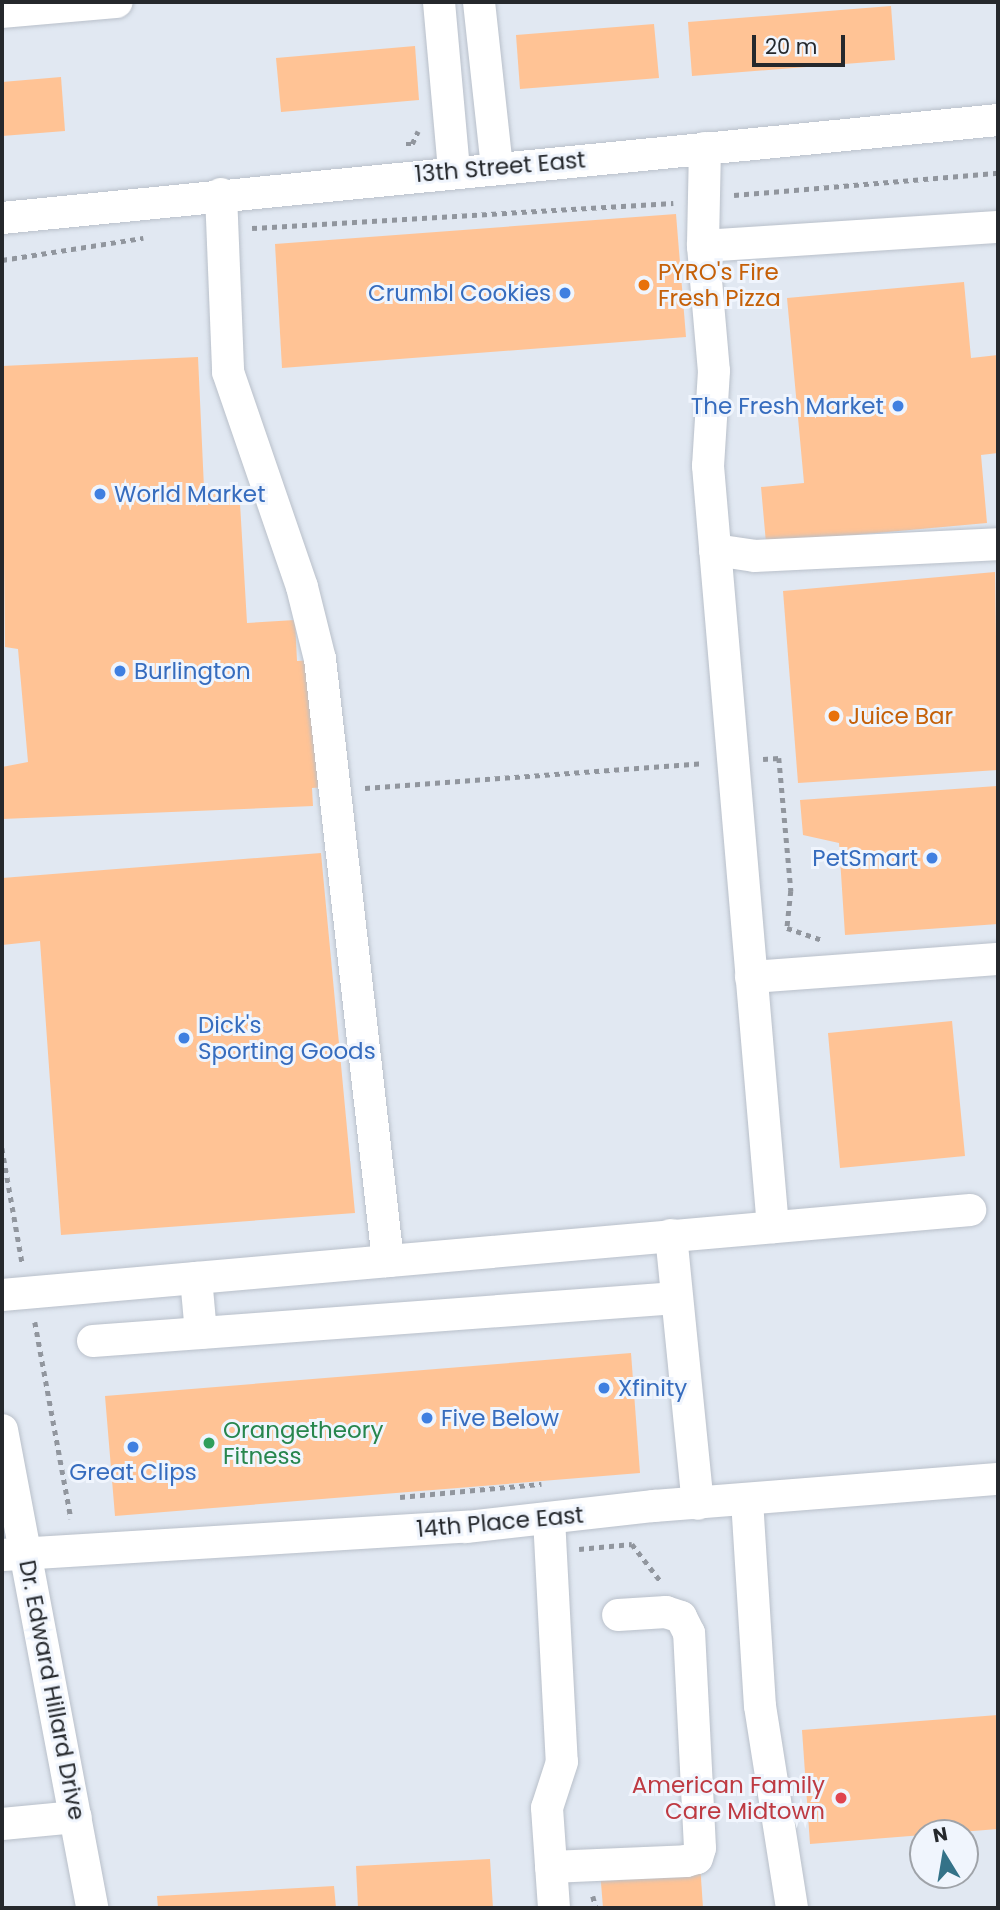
<!DOCTYPE html>
<html>
<head>
<meta charset="utf-8">
<style>
  body { margin:0 }
  #map { position:relative; width:1000px; height:1910px; overflow:hidden; background:#e1e8f2; font-family:Poppins,sans-serif }
  div>[style] { position:absolute }
  [style*='--x'] { left:calc(var(--x)*1px); top:calc(var(--y)*1px); width:calc(var(--w)*1px); rotate:calc(var(--a)*1deg) }
  .building>* { inset:0; background:#ffc395 }
  .path>* { height:4.5px; margin-top:-2.25px; transform-origin:0; background:repeating-linear-gradient(90deg,#91969e 0 5px,transparent 0 10px) }
  .roads { filter:drop-shadow(0 0 2px #b9c0ca) drop-shadow(0 0 2px #b9c0ca) }
  .minor>* { height:32px; margin:-16px; padding:0 16px; transform-origin:16px; border-radius:16px; background:#fff }
  .dots>* { width:19px; height:19px; translate:-50% -50%; box-sizing:border-box; border:4px solid #f0f5fd; border-radius:50% }
  span { translate:-50% -50%; white-space:nowrap; text-align:center; line-height:1.15; -webkit-text-stroke:6px #f0f5fd; paint-order:stroke }
  .street-label { font-size:23px; color:#25282c }
  .food-label { font-size:23px; color:#c56008 }
  .left { translate:0 -50%; text-align:left }
  .shop-label { font-size:23px; color:#366cbe }
  .right { translate:-100% -50%; text-align:right }
  .leisure-label { font-size:23px; color:#27864d }
  .health-label { font-size:23px; color:#be3a42 }
  .frame { position:absolute; inset:0; border:4px solid #25282c; pointer-events:none }
  .north { position:absolute; left:909px; top:1819px; width:70px; height:70px; box-sizing:border-box; background:#f0f5fd; border:2px solid #9fa3a9; border-radius:50%; rotate:349deg; font-size:19px; font-weight:700; line-height:28px; text-align:center; color:#25282c }
  .north::after { content:''; display:block; margin:auto; width:24px; height:32px; background:#347288; clip-path:polygon(50% 0,100% 100%,50% 72%,0 100%) }
  .scale { position:absolute; left:752px; top:35px; width:93px; height:32px; box-sizing:border-box; border:4px solid #25282c; border-top:0; padding-left:9px; font-size:21px; line-height:24px; white-space:nowrap; color:#25282c; -webkit-text-stroke:5px #f0f5fd; paint-order:stroke }
</style>
</head>
<body>
<div id="map">
  <div class="building">
    <i style="clip-path:polygon(891px 6px,895px 60px,692px 76px,688px 22px)"></i>
    <i style="clip-path:polygon(654px 24px,659px 78px,520px 89px,516px 35px)"></i>
    <i style="clip-path:polygon(415px 46px,419px 100px,281px 112px,276px 58px)"></i>
    <i style="clip-path:polygon(61px 77px,65px 131px,2px 136px,2px 82px)"></i>
    <i style="clip-path:polygon(676px 214px,686px 337px,282px 368px,275px 244px)"></i>
    <i style="clip-path:polygon(964px 282px,971px 358px,998px 355px,998px 453px,981px 455px,987px 523px,766px 543px,761px 487px,804px 483px,787px 298px)"></i>
    <i style="clip-path:polygon(198px 357px,204px 488px,239px 486px,247px 623px,295px 620px,297px 661px,318px 660px,325px 787px,312px 788px,313px 806px,2px 819px,2px 767px,28px 762px,18px 649px,5px 647px,2px 366px)"></i>
    <i style="clip-path:polygon(995px 572px,998px 770px,798px 783px,783px 591px)"></i>
    <i style="clip-path:polygon(997px 786px,998px 924px,845px 935px,839px 843px,803px 835px,800px 800px)"></i>
    <i style="clip-path:polygon(321px 853px,355px 1213px,61px 1235px,40px 941px,2px 945px,2px 878px)"></i>
    <i style="clip-path:polygon(952px 1021px,965px 1156px,840px 1168px,828px 1033px)"></i>
    <i style="clip-path:polygon(631px 1353px,640px 1473px,115px 1516px,105px 1396px)"></i>
    <i style="clip-path:polygon(998px 1715px,998px 1829px,810px 1844px,802px 1730px)"></i>
    <i style="clip-path:polygon(490px 1859px,493px 1908px,358px 1908px,356px 1866px)"></i>
    <i style="clip-path:polygon(700px 1863px,703px 1908px,603px 1908px,600px 1870px)"></i>
    <i style="clip-path:polygon(334px 1886px,336px 1908px,158px 1908px,157px 1896px)"></i>
  </div>
  <div class="path">
    <i style="--x:406;--y:144;--w:6;--a:0"></i>
    <i style="--x:412;--y:144;--w:14;--a:-65"></i>
    <i style="--x:734;--y:195;--w:265;--a:-4.8"></i>
    <i style="--x:252;--y:228;--w:422;--a:-3.4"></i>
    <i style="--x:2;--y:260;--w:143;--a:-8.9"></i>
    <i style="--x:763;--y:759;--w:16;--a:-4"></i>
    <i style="--x:779;--y:758;--w:134;--a:84.8"></i>
    <i style="--x:791;--y:891;--w:37;--a:96"></i>
    <i style="--x:787;--y:928;--w:36;--a:19"></i>
    <i style="--x:365;--y:788;--w:338;--a:-4.2"></i>
    <i style="--x:2;--y:1148;--w:116;--a:80"></i>
    <i style="--x:35;--y:1322;--w:200;--a:79.6"></i>
    <i style="--x:400;--y:1497;--w:142;--a:-5.3"></i>
    <i style="--x:579;--y:1549;--w:53;--a:-5.4"></i>
    <i style="--x:632;--y:1544;--w:49;--a:52.4"></i>
    <i style="--x:593;--y:1896;--w:12;--a:76"></i>
  </div>
  <div class="roads">
    <div class="minor">
      <i style="--x:439;--y:2;--w:170;--a:84.9"></i>
      <i style="--x:479;--y:2;--w:167;--a:83.8"></i>
      <i style="--x:2;--y:12;--w:115;--a:-5"></i>
      <i style="--x:705;--y:148;--w:98;--a:91.2"></i>
      <i style="--x:703;--y:246;--w:125;--a:85"></i>
      <i style="--x:714;--y:371;--w:95;--a:93.6"></i>
      <i style="--x:708;--y:466;--w:764;--a:85.12"></i>
      <i style="--x:221;--y:194;--w:178;--a:87.7"></i>
      <i style="--x:228;--y:372;--w:227;--a:71"></i>
      <i style="--x:302;--y:587;--w:74;--a:76"></i>
      <i style="--x:320;--y:659;--w:606;--a:83.56"></i>
      <i style="--x:2;--y:218;--w:1001;--a:-5.62"></i>
      <i style="--x:703;--y:246;--w:296;--a:-3.7"></i>
      <i style="--x:715;--y:550;--w:40;--a:8.5"></i>
      <i style="--x:755;--y:556;--w:243;--a:-2.8"></i>
      <i style="--x:751;--y:977;--w:248;--a:-4.2"></i>
      <i style="--x:671;--y:1235;--w:270;--a:84.3"></i>
      <i style="--x:196;--y:1278;--w:55;--a:84.8"></i>
      <i style="--x:2;--y:1295;--w:972;--a:-5.02"></i>
      <i style="--x:93;--y:1341;--w:585;--a:-4.22"></i>
      <i style="--x:2;--y:1430;--w:486;--a:79.3"></i>
      <i style="--x:747;--y:1500;--w:206;--a:86.4"></i>
      <i style="--x:760;--y:1706;--w:205;--a:81"></i>
      <i style="--x:549;--y:1518;--w:244;--a:87"></i>
      <i style="--x:562;--y:1762;--w:48;--a:108.1"></i>
      <i style="--x:547;--y:1808;--w:100;--a:86"></i>
      <i style="--x:2;--y:1555;--w:465;--a:-3.5"></i>
      <i style="--x:466;--y:1527;--w:189;--a:-6.4"></i>
      <i style="--x:654;--y:1506;--w:345;--a:-4.5"></i>
      <i style="--x:2;--y:1824;--w:74;--a:-5.4"></i>
      <i style="--x:551;--y:1867;--w:135;--a:-2.5"></i>
      <i style="--x:686;--y:1861;--w:11;--a:-15"></i>
      <i style="--x:697;--y:1858;--w:10;--a:-73"></i>
      <i style="--x:700;--y:1848;--w:215;--a:-92.9"></i>
      <i style="--x:689;--y:1633;--w:18;--a:-117"></i>
      <i style="--x:681;--y:1617;--w:16;--a:-162"></i>
      <i style="--x:666;--y:1612;--w:48;--a:176.4"></i>
    </div>
  </div>
  <div class="dots">
    <i style="left:644px;top:285px;background:#e8710a"></i>
    <i style="left:565px;top:293px;background:#3f7fe0"></i>
    <i style="left:898px;top:406px;background:#3f7fe0"></i>
    <i style="left:100px;top:494px;background:#3f7fe0"></i>
    <i style="left:120px;top:671px;background:#3f7fe0"></i>
    <i style="left:834px;top:716px;background:#e8710a"></i>
    <i style="left:932px;top:858px;background:#3f7fe0"></i>
    <i style="left:184px;top:1038px;background:#3f7fe0"></i>
    <i style="left:604px;top:1388px;background:#3f7fe0"></i>
    <i style="left:427px;top:1418px;background:#3f7fe0"></i>
    <i style="left:209px;top:1443px;background:#2e9e5b"></i>
    <i style="left:133px;top:1447px;background:#3f7fe0"></i>
    <i style="left:841px;top:1798px;background:#e0444e"></i>
  </div>
  <div class="street-label">
    <span style="left:500px;top:167px;rotate:-5deg">13th Street East</span>
    <span style="left:500px;top:1522px;rotate:-5deg">14th Place East</span>
    <span style="left:52px;top:1690px;rotate:79deg">Dr. Edward Hillard Drive</span>
  </div>
  <div class="food-label">
    <span class="left" style="left:658px;top:285px">PYRO's Fire<br>Fresh Pizza</span>
    <span class="left" style="left:848px;top:716px">Juice Bar</span>
  </div>
  <div class="shop-label">
    <span class="right" style="left:551px;top:293px">Crumbl Cookies</span>
    <span class="right" style="left:884px;top:406px">The Fresh Market</span>
    <span class="left" style="left:114px;top:494px">World Market</span>
    <span class="left" style="left:134px;top:671px">Burlington</span>
    <span class="right" style="left:918px;top:858px">PetSmart</span>
    <span class="left" style="left:198px;top:1038px">Dick's<br>Sporting Goods</span>
    <span class="left" style="left:618px;top:1388px">Xfinity</span>
    <span class="left" style="left:441px;top:1418px">Five Below</span>
    <span style="left:133px;top:1472px">Great Clips</span>
  </div>
  <div class="leisure-label">
    <span class="left" style="left:223px;top:1443px">Orangetheory<br>Fitness</span>
  </div>
  <div class="health-label">
    <span class="right" style="left:825px;top:1798px">American Family<br>Care Midtown</span>
  </div>
  <div class="frame"></div>
  <div class="north">N</div>
  <div class="scale">20 m</div>
</div>
</body>
</html>
